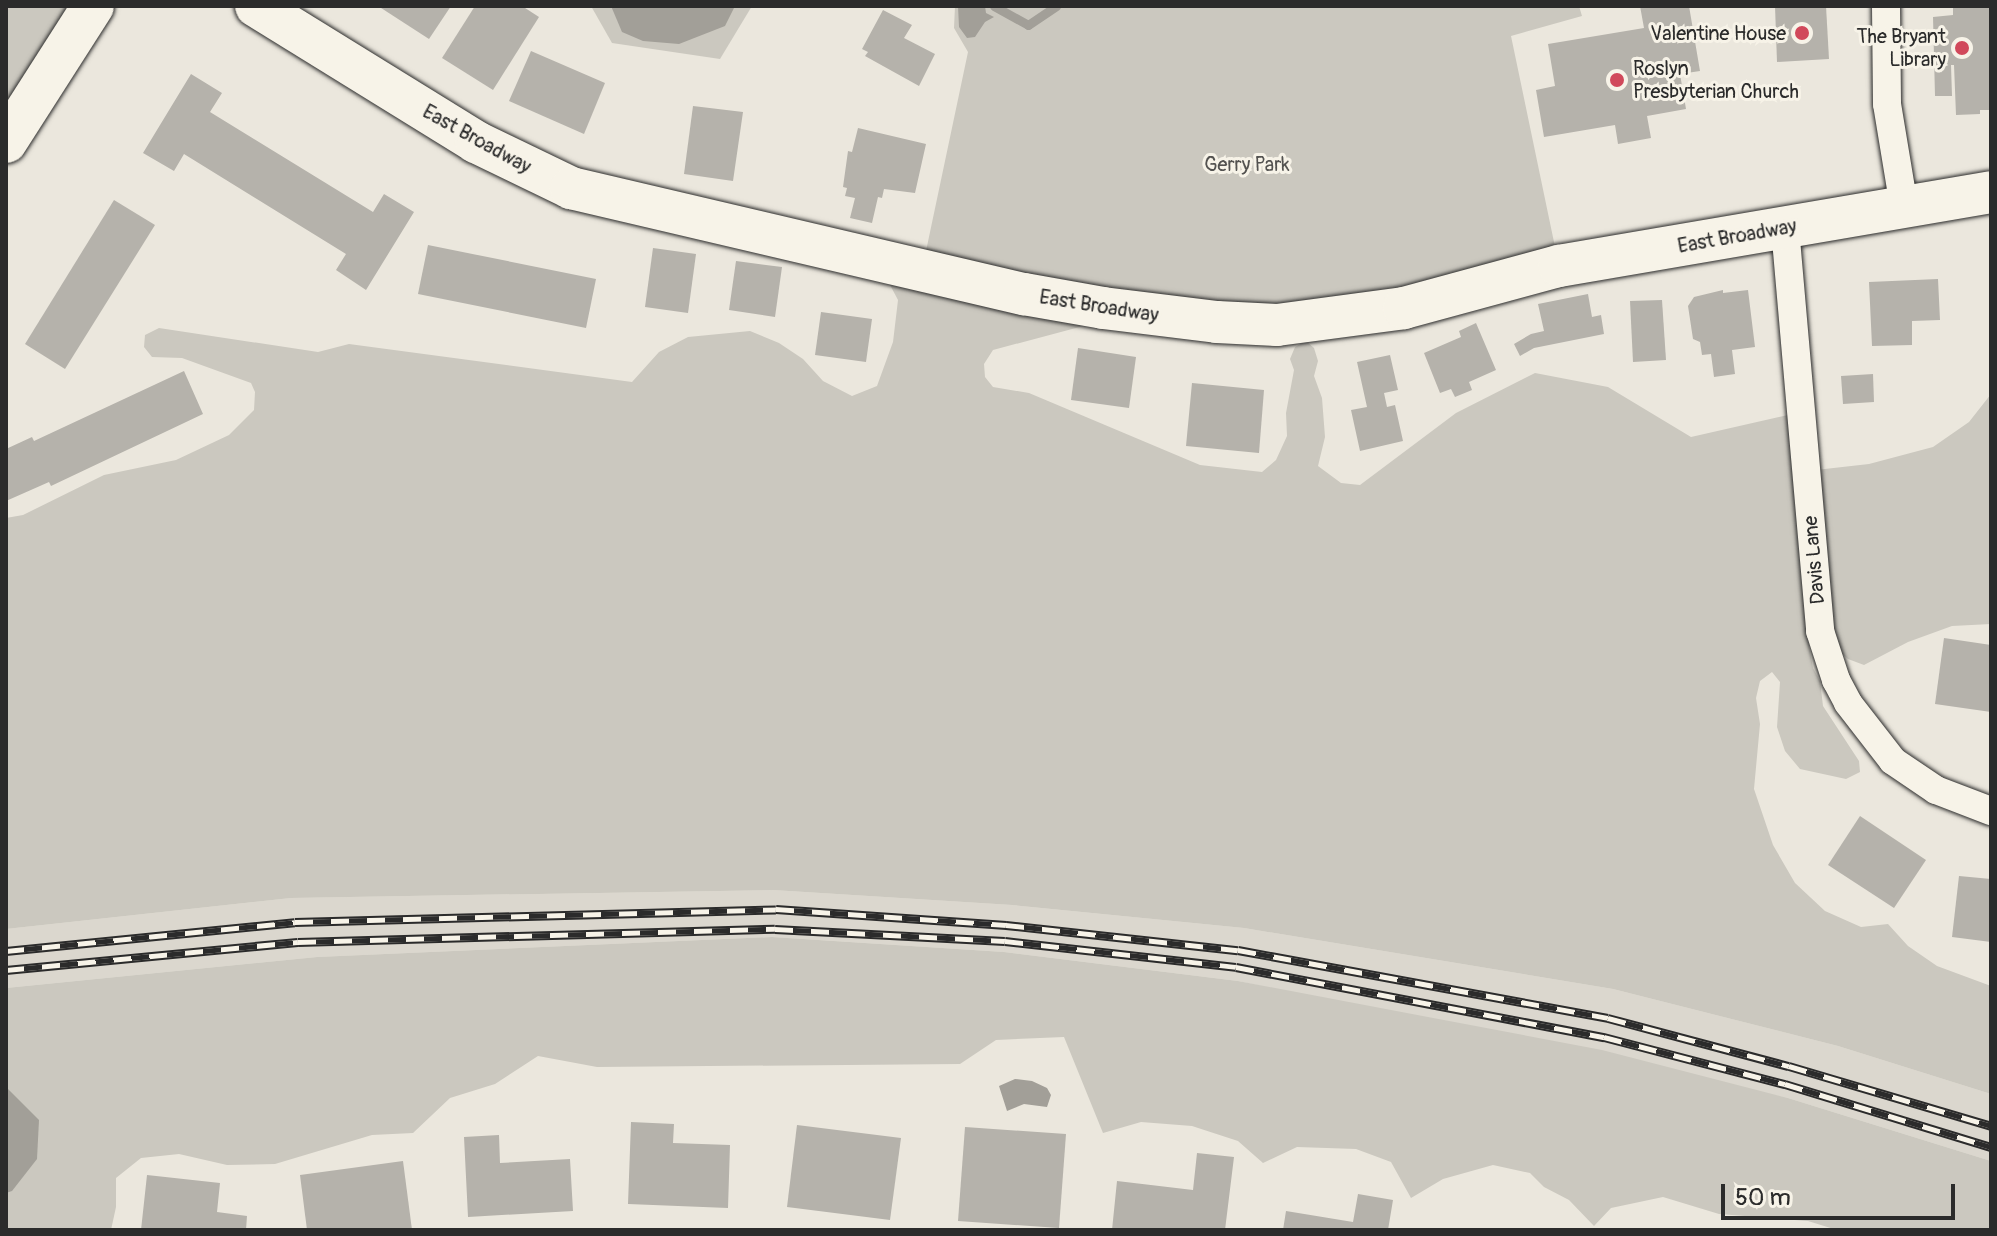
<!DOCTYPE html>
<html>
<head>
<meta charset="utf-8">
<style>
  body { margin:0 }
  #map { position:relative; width:1997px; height:1236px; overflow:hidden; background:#ebe7dd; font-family:Pangolin,sans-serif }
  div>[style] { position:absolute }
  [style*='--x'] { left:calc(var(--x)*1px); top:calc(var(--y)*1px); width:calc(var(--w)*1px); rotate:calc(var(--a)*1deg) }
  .built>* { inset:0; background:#dbd7ce }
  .green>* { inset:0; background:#cbc8bf }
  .water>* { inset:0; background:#a29f98 }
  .stream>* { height:9px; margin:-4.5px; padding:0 4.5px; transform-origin:4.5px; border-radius:4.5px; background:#a29f98 }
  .building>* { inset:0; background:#b5b2ab }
  .roads { filter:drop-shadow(0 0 2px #2b2b2b) drop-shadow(0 0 2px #2b2b2b) }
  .minor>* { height:28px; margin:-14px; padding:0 14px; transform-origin:14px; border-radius:14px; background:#f7f3e8 }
  .secondary>* { height:42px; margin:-21px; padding:0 21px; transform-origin:21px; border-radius:21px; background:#f7f3e8 }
  .rail>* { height:9px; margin-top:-4.5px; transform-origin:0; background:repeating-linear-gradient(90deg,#f7f3e8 0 18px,#2b2b2b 0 36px); box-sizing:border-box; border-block:2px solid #2b2b2b }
  .dots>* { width:22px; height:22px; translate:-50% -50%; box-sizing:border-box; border:4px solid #f7f3e8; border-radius:50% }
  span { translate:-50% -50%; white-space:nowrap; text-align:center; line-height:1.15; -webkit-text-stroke:6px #f7f3e8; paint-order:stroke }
  .poi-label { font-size:20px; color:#2b2b2b }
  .right { translate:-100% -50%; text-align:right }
  .left { translate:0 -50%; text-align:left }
  .street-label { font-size:20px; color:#2b2b2b }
  .park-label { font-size:20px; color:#535250 }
  .frame { position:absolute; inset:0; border:8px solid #2b2b2b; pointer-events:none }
  .scale { position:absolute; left:1721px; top:1184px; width:234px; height:36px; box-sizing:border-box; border:4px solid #2b2b2b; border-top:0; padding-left:10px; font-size:24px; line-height:28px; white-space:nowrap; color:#2b2b2b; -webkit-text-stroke:6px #f7f3e8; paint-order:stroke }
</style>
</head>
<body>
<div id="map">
  <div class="built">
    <i style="clip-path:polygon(773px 890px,1012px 905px,1244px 928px,1613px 989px,1838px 1046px,1991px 1094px,1991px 1161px,1788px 1098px,1238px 981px,1004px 952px,772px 937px,317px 957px,6px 988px,6px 929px,291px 898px)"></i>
  </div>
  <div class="green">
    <i style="clip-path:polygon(6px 6px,93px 6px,6px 137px)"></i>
    <i style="clip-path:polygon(591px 6px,752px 6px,720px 59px,612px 43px)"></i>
    <i style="clip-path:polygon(955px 6px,1579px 6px,1582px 16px,1511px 36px,1559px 266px,1404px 308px,1102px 321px,993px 350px,984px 364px,985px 377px,993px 387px,1029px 393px,1200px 465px,1262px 472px,1276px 460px,1287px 436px,1286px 413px,1294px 370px,1290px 359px,1295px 347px,1306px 341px,1314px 348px,1318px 361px,1314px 376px,1322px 398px,1325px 437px,1318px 466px,1341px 483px,1360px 485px,1456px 413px,1535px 373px,1608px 387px,1691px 437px,1801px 412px,1807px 471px,1869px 464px,1933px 447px,1969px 422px,1991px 394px,1991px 624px,1952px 626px,1908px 642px,1864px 665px,1848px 659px,1812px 628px,1809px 646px,1813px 668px,1820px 681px,1823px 706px,1859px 761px,1860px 772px,1846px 779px,1800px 769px,1785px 751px,1777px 727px,1780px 682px,1772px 672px,1760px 681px,1756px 698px,1760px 724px,1754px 789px,1773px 845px,1795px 883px,1825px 911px,1861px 927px,1888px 924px,1908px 946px,1937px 966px,1991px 986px,1991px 1094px,1838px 1046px,1613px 989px,1244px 928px,1012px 905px,773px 890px,291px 898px,6px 929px,6px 518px,23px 515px,104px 475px,176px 460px,229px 435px,254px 410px,255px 392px,251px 383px,182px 358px,152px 357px,144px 347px,145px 335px,159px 328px,318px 352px,349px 344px,632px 382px,659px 352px,688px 337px,750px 331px,779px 343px,803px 359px,823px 381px,852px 396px,877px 386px,893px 342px,898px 300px,889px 283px,922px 270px,968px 52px,954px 28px)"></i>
    <i style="clip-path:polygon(772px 937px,1004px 952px,1238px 981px,1602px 1050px,1788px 1098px,1991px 1161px,1991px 1230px,1837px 1230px,1808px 1221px,1719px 1214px,1663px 1197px,1611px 1208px,1594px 1226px,1569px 1200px,1544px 1187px,1530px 1173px,1493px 1165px,1443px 1179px,1411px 1198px,1391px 1162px,1356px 1149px,1297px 1147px,1263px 1163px,1238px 1141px,1192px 1126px,1141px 1122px,1103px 1133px,1064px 1037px,996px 1040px,960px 1064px,597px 1067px,538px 1056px,495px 1084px,450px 1098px,413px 1133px,372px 1135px,275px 1164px,227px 1165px,179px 1154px,141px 1158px,116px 1178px,116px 1207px,111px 1230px,6px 1230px,6px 988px,317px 957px)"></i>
  </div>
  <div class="water">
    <i style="clip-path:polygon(611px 6px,735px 6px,725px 26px,679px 44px,643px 41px,622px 32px)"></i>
    <i style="clip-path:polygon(958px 6px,985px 6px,986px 13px,994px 17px,985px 22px,975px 37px,967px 38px,959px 27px)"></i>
    <i style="clip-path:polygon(1015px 1079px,1032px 1081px,1047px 1088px,1051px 1095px,1047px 1107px,1024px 1104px,1007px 1111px,999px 1086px)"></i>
    <i style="clip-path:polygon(6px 1087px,39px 1120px,37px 1159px,12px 1191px,6px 1193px)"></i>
  </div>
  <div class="stream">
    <i style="--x:994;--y:6;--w:39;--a:29"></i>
    <i style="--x:1028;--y:25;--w:34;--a:-34"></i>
  </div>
  <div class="building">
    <i style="clip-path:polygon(378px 6px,451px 6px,429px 39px)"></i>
    <i style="clip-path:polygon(475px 6px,522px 6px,539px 17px,493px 90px,442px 58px)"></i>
    <i style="clip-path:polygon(1640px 6px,1689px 6px,1700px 71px,1680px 74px,1686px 109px,1647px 116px,1651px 138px,1618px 144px,1615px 125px,1544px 137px,1536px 90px,1555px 86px,1548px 44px,1644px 28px)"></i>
    <i style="clip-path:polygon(1775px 6px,1826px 6px,1829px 59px,1777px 62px)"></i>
    <i style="clip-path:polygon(1953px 6px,1991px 6px,1991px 110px,1980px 110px,1980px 114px,1956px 115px,1954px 65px,1951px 65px,1952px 96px,1935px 96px,1933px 17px,1953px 15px)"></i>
    <i style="clip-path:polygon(883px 10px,912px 25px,904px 38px,935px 54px,919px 86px,865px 56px,868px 52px,862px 49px)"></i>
    <i style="clip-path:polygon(531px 51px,605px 83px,584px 134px,509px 101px)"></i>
    <i style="clip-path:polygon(191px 74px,222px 93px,210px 112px,373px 212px,384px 194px,414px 212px,366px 290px,336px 270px,346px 254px,184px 154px,174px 171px,143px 153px)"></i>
    <i style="clip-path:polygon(693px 106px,743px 112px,733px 181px,684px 174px)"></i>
    <i style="clip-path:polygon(858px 128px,926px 144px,915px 193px,884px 189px,882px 198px,878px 197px,872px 223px,850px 218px,855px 198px,845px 196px,847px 188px,843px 187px,848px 151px,852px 152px)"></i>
    <i style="clip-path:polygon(114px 200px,155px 225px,65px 369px,25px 344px)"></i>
    <i style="clip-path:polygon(428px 245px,596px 279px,586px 328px,418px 294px)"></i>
    <i style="clip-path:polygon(653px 248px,696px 254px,688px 313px,645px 307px)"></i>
    <i style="clip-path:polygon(736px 261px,782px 267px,775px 317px,729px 310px)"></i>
    <i style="clip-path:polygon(1938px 279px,1940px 320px,1912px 321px,1912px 345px,1872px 346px,1869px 282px)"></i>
    <i style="clip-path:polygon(1723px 290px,1723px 293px,1748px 290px,1755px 347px,1732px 350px,1735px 374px,1714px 377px,1711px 354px,1702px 355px,1700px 342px,1693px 339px,1688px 306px,1694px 297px)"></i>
    <i style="clip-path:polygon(1588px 294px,1592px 317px,1601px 315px,1604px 334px,1534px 348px,1520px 356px,1514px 344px,1531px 334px,1544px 331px,1538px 304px)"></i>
    <i style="clip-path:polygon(1662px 300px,1666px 360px,1633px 362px,1630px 301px)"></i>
    <i style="clip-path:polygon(821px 312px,872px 319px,866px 362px,815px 355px)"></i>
    <i style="clip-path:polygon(1476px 323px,1496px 370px,1469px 382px,1472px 390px,1455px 397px,1451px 389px,1440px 393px,1424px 353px,1461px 337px,1459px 331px)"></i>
    <i style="clip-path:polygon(1078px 348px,1136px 357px,1129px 408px,1071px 400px)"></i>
    <i style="clip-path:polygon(1390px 355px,1398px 390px,1384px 393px,1387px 407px,1395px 405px,1403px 441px,1360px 451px,1351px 410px,1367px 407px,1357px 362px)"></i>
    <i style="clip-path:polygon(184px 371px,203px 414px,51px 486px,49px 482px,6px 501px,6px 449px,32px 437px,34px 441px)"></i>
    <i style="clip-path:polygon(1873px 374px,1874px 402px,1843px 404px,1841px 376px)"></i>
    <i style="clip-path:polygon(1192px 383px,1264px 390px,1259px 453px,1186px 446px)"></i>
    <i style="clip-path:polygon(1944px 638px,1991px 645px,1991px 712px,1935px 704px)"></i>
    <i style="clip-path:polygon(1860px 816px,1926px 860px,1894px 908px,1828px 865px)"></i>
    <i style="clip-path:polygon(1959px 876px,1991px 879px,1991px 942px,1952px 937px)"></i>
    <i style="clip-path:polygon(631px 1122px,674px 1124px,673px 1143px,730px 1145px,728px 1208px,628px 1204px)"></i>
    <i style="clip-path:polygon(797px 1125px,901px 1138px,890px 1220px,787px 1207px)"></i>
    <i style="clip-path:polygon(965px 1127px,1066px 1134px,1059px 1228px,958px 1221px)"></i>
    <i style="clip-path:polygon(499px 1135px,500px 1163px,570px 1159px,573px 1211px,468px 1217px,464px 1137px)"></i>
    <i style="clip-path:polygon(1197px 1153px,1234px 1157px,1225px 1230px,1112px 1230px,1117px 1181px,1193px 1190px)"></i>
    <i style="clip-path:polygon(403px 1161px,412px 1230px,307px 1230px,300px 1175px)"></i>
    <i style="clip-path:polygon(147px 1175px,220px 1183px,217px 1212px,247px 1216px,246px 1230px,141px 1230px)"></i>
    <i style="clip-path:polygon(1358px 1194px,1393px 1200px,1388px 1230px,1283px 1230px,1286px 1211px,1353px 1222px)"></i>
  </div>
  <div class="roads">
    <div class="minor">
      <i style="--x:1886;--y:6;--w:98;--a:89.4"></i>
      <i style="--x:1887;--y:104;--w:104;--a:80.6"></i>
      <i style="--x:1785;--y:228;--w:405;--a:85"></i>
      <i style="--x:1820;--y:631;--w:52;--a:71.9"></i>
      <i style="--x:1836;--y:680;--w:26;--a:62"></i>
      <i style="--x:1848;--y:703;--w:73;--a:52.2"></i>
      <i style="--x:1893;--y:761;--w:52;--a:34"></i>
      <i style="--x:1936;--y:790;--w:59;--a:20.9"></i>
    </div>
    <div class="secondary">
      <i style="--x:256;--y:6;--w:259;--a:31.7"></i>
      <i style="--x:476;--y:142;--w:106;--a:25.8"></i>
      <i style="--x:571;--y:188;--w:465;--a:13.2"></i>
      <i style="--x:1024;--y:294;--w:80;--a:10"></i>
      <i style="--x:1103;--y:308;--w:115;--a:7"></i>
      <i style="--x:1217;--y:322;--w:60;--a:2.9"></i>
      <i style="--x:1277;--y:325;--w:128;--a:-7.6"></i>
      <i style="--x:1404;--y:308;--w:161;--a:-15.2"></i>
      <i style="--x:1559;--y:266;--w:438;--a:-9.7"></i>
      <i style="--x:6;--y:142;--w:161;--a:-57.4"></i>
    </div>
  </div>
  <div class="rail">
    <i style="--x:6;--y:951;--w:290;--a:-5.7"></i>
    <i style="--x:295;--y:922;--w:481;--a:-1.5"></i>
    <i style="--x:776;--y:909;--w:231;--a:4"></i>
    <i style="--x:1006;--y:925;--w:233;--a:6.2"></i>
    <i style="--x:1238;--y:950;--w:376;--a:10.4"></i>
    <i style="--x:1608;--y:1018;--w:187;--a:14.9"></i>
    <i style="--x:1789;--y:1066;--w:211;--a:16.5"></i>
    <i style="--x:6;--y:970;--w:293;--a:-5.5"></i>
    <i style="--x:298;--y:942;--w:477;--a:-1.6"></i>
    <i style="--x:775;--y:929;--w:230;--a:3"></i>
    <i style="--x:1005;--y:941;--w:232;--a:6.4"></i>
    <i style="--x:1236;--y:967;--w:375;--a:10.8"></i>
    <i style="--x:1604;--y:1037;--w:187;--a:14.6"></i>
    <i style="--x:1785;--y:1084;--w:215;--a:17"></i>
  </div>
  <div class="dots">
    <i style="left:1802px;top:33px;background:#d1495b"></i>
    <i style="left:1962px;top:48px;background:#d1495b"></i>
    <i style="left:1617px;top:80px;background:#d1495b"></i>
  </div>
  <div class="poi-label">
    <span class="right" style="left:1786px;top:33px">Valentine House</span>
    <span class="right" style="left:1946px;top:48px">The Bryant<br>Library</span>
    <span class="left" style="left:1633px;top:80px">Roslyn<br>Presbyterian Church</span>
  </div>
  <div class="street-label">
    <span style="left:477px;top:139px;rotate:29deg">East Broadway</span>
    <span style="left:1737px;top:236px;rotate:-10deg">East Broadway</span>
    <span style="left:1099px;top:306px;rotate:9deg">East Broadway</span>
    <span style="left:1814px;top:560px;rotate:-95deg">Davis Lane</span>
  </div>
  <div class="park-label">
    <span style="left:1247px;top:164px">Gerry Park</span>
  </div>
  <div class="frame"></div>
  <div class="scale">50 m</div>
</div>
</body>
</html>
